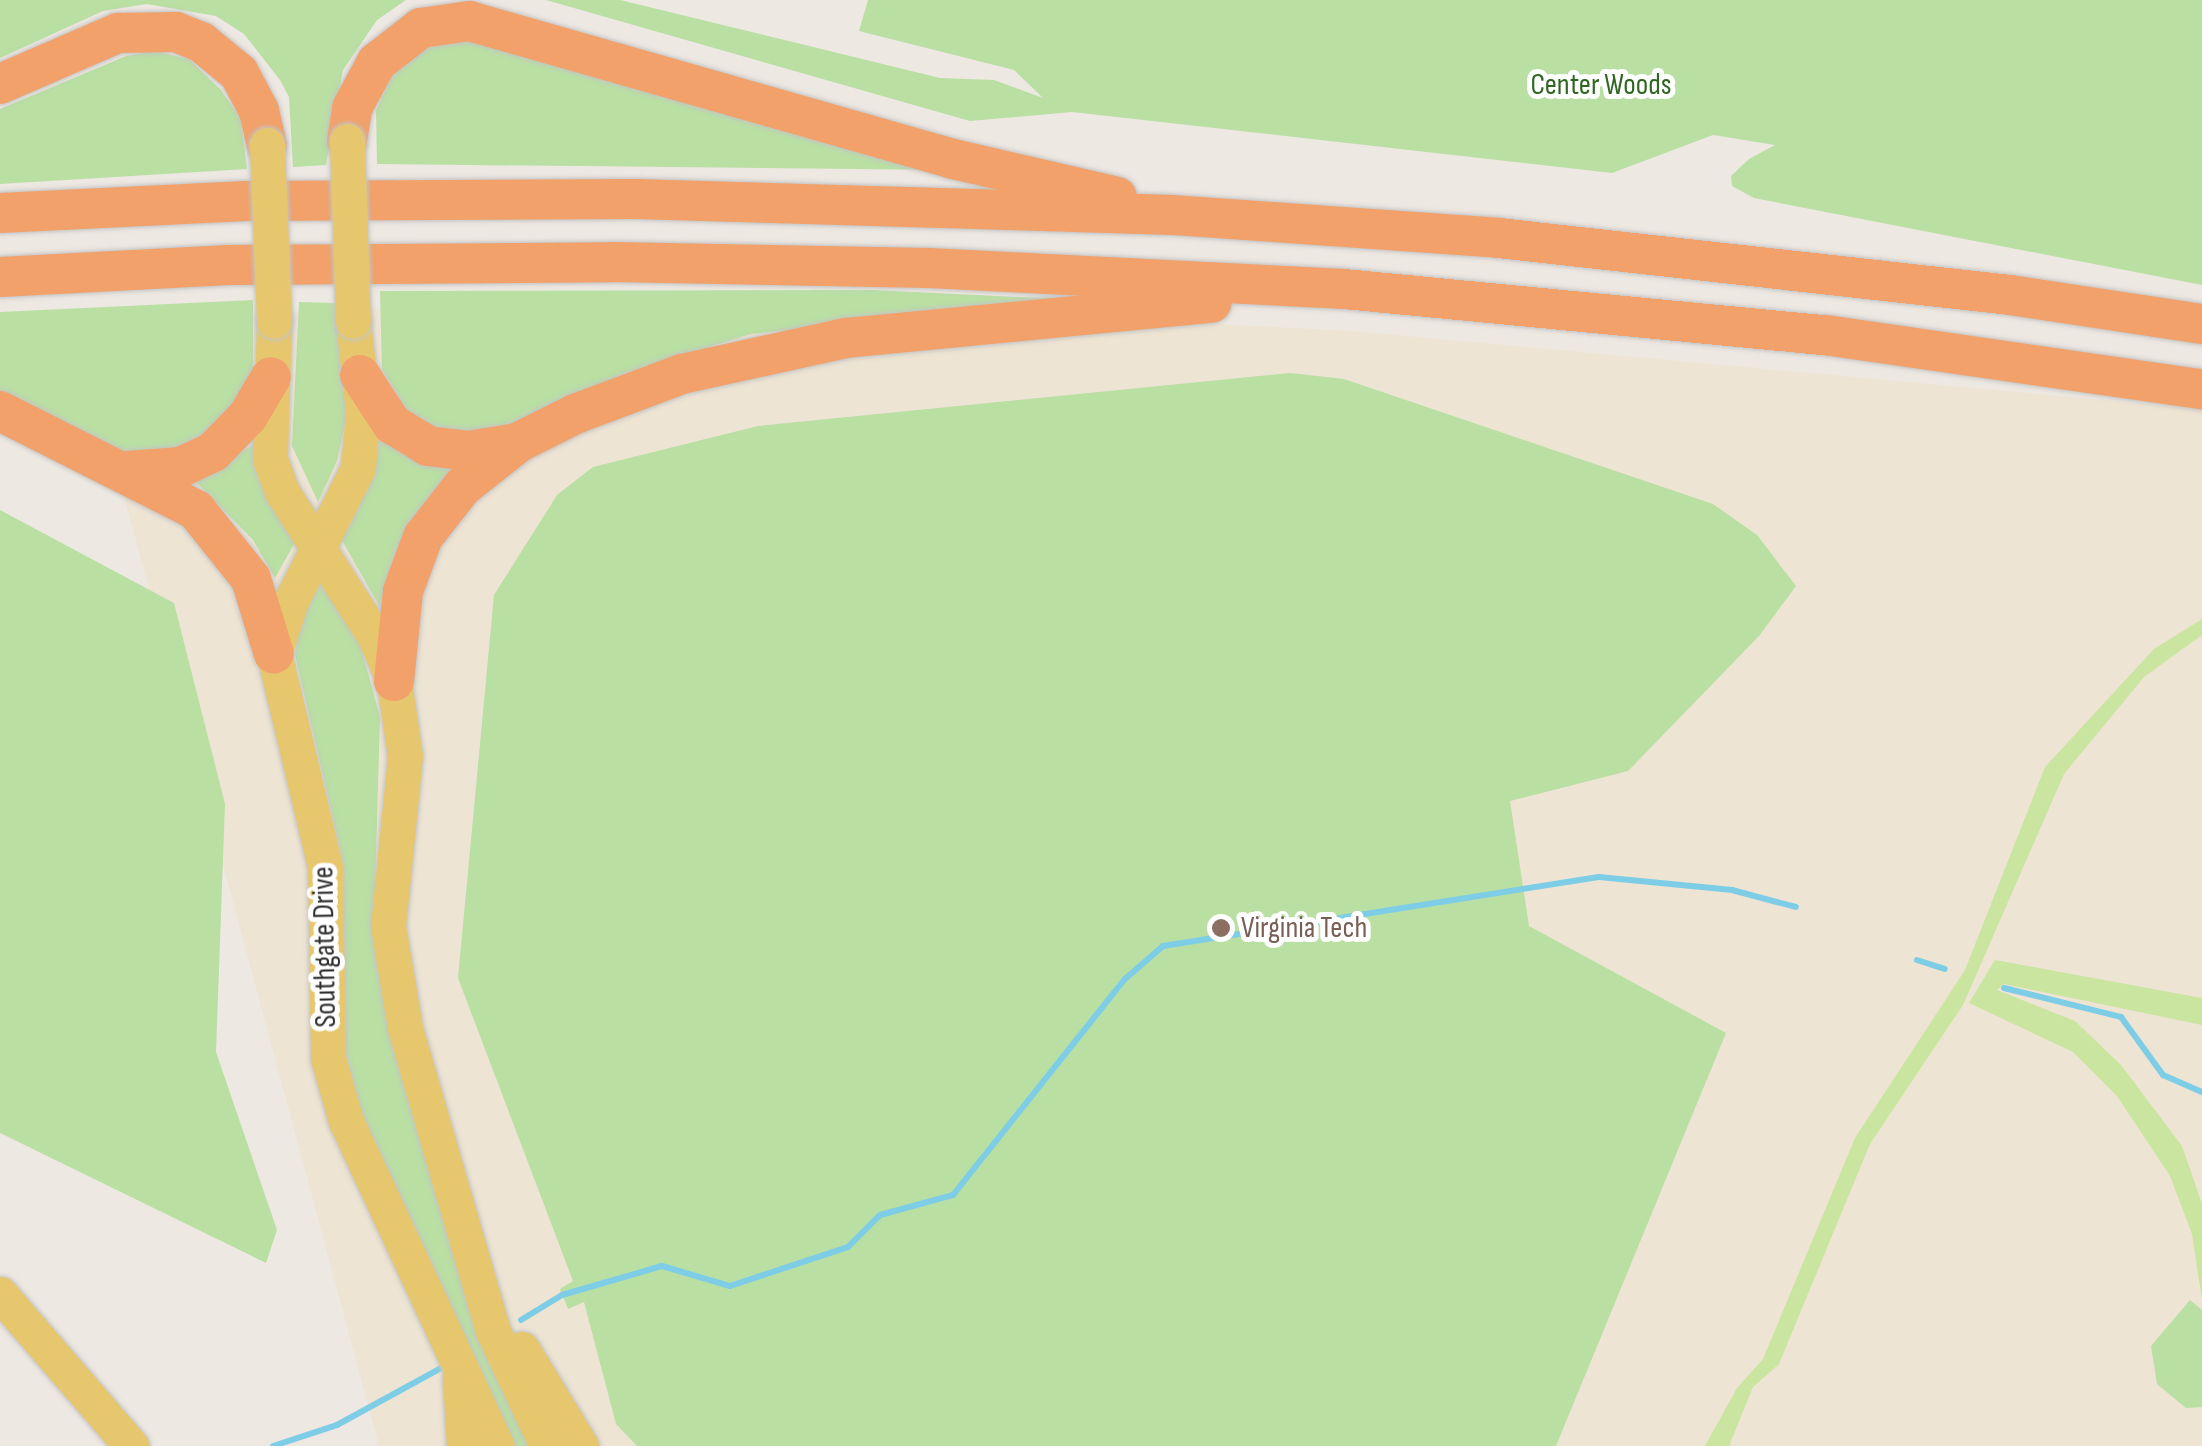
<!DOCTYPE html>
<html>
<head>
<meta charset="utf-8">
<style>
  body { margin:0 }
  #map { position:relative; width:2202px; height:1446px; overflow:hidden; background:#eee8e2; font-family:"Sofia Sans Condensed",sans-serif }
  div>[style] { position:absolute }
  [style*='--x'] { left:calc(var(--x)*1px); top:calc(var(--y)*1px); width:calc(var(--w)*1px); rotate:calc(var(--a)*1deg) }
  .education>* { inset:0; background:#ede4d3 }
  .green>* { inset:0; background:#b9dfa3 }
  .pitch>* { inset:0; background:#c9e5a0 }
  .stream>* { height:6px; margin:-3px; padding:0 3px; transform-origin:3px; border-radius:3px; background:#7ecde6 }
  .roads { filter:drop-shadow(0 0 2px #c4c4c4) drop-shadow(0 0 2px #c4c4c4) }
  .major>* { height:35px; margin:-17.5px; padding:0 17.5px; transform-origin:17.5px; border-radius:17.5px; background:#e6c76e }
  .highway>* { height:40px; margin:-20px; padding:0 20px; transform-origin:20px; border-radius:20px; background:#f1a169 }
  .bridges { filter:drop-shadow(0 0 2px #c4c4c4) drop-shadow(0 0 2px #c4c4c4) }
  .major-bridge>* { height:35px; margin:-17.5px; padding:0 17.5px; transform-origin:17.5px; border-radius:17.5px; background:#e6c76e }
  .dots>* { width:28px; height:28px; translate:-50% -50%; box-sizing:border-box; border:5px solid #fff; border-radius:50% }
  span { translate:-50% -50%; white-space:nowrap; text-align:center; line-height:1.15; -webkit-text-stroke:10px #fff; paint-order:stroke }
  .park-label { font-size:30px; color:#316622 }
  .education-label { font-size:30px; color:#785e54 }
  .left { translate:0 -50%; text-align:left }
  .street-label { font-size:30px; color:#2e2e2e }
</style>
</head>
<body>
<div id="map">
  <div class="education">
    <i style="clip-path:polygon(660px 296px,1352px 331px,2202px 409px,2202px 1446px,379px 1446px,77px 321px)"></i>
  </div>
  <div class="green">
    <i style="clip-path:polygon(0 0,406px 0,377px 20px,343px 70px,326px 165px,293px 167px,289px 97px,280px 80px,244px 34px,216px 16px,147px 4px,103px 11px,0 58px)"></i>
    <i style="clip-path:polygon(546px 0,620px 0,940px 78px,994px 80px,1043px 98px,1014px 70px,859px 31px,868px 0,2202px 0,2202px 285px,1754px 198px,1732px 186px,1731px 176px,1749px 159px,1775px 145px,1713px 135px,1612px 173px,1072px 112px,970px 121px)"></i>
    <i style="clip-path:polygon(468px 37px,951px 170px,377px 164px,376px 110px,393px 74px,431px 45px)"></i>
    <i style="clip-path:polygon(153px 51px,189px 59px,221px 90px,241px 119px,247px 169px,0 184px,0 109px,126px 56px)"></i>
    <i style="clip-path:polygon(873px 290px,1082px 300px,751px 334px,625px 373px,511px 427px,449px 437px,408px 413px,382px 369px,380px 291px)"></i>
    <i style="clip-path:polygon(253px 300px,253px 373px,238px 405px,191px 447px,129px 455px,0 392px,0 312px)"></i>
    <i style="clip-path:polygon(299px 302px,335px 303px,348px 410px,337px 461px,318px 502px,292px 446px)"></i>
    <i style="clip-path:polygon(1290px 373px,1344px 379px,1713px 504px,1757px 535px,1796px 586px,1759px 636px,1628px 771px,1510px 801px,1529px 926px,1726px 1033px,1556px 1446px,637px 1446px,616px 1424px,584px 1302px,568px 1309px,560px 1289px,573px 1281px,458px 978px,494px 595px,557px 495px,593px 467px,758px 426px)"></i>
    <i style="clip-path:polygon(381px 435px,454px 470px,385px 616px,340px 537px,373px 474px)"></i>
    <i style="clip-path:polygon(254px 444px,298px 537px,275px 578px,253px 540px,195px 481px)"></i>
    <i style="clip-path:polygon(0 510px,174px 603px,225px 804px,216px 1052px,277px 1230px,266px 1263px,0 1133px)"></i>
    <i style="clip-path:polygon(320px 574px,359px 640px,380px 717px,374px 924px,536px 1446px,513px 1446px,361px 1112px,346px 1052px,343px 862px,295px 655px,303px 606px)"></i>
    <i style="clip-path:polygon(2190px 1300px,2202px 1310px,2202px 1407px,2186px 1408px,2157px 1384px,2151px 1346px)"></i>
  </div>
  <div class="pitch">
    <i style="clip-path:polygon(2202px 619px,2202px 635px,2144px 677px,2064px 774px,1963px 1005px,1870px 1144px,1779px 1364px,1753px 1387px,1729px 1446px,1705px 1446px,1737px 1388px,1763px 1359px,1855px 1138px,1965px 970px,2045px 767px,2154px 649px)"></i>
    <i style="clip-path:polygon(1995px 960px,2202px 998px,2202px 1025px,2004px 984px,1997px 990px,2075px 1021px,2121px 1065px,2182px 1146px,2202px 1204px,2202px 1300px,2192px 1234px,2170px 1176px,2117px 1096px,2073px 1052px,1969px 1003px)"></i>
  </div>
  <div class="stream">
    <i style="--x:1917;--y:960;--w:29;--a:18"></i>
    <i style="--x:2004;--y:988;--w:121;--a:13.9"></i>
    <i style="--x:2121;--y:1017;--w:72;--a:54.1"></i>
    <i style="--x:2163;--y:1075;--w:43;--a:23.6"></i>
    <i style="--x:521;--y:1320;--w:48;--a:-31.4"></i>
    <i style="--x:562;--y:1295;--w:104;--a:-16.2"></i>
    <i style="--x:662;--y:1266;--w:71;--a:16.4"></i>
    <i style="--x:730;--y:1286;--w:124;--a:-18.3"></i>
    <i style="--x:848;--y:1247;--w:45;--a:-45"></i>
    <i style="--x:880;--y:1215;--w:76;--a:-15.3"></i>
    <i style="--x:953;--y:1195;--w:276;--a:-51.5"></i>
    <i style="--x:1125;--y:979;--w:50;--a:-41"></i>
    <i style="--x:1163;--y:946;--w:441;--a:-9"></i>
    <i style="--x:1599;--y:877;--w:134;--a:5.6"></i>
    <i style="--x:1732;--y:890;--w:66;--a:14.9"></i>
    <i style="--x:273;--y:1446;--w:67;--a:-18.2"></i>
    <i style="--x:337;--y:1425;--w:119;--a:-28.7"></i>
  </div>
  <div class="roads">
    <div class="major">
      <i style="--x:274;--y:321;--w:138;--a:91.7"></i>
      <i style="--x:270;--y:459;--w:35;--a:70"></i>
      <i style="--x:282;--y:492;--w:172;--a:57.3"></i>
      <i style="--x:375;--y:637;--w:48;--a:66.6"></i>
      <i style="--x:394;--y:681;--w:76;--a:81.7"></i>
      <i style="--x:405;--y:756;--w:171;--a:95.7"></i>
      <i style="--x:388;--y:926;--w:103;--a:80.5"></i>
      <i style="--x:405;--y:1028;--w:316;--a:73.8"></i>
      <i style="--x:493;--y:1331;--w:127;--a:64.8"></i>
      <i style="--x:353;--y:321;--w:91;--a:83.7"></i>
      <i style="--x:363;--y:411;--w:57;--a:95"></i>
      <i style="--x:358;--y:468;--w:149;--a:116.7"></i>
      <i style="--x:291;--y:601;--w:56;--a:107.8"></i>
      <i style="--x:274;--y:654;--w:219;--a:76.5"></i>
      <i style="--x:325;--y:867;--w:191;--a:89.1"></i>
      <i style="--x:328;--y:1058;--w:66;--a:74.1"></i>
      <i style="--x:346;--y:1121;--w:358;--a:65.1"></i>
      <i style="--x:0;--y:1294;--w:201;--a:49.2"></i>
      <i style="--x:522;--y:1349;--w:114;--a:58.7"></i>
      <i style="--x:460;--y:1379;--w:67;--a:86.6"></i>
    </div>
    <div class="highway">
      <i style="--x:0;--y:84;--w:129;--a:-23.4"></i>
      <i style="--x:118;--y:33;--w:58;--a:-1"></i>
      <i style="--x:176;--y:32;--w:27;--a:22"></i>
      <i style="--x:201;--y:42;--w:49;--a:39.2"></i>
      <i style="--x:239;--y:73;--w:43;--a:62.2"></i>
      <i style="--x:259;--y:111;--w:35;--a:77"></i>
      <i style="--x:347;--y:141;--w:33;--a:-81"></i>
      <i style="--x:352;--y:108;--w:52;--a:-61.5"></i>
      <i style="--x:377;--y:62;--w:56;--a:-37.7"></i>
      <i style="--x:421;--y:28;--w:49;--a:-8.3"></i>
      <i style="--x:469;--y:21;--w:503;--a:15.91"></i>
      <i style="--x:953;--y:159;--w:168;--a:13"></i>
      <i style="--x:0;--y:213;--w:246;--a:-2.8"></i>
      <i style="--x:246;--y:201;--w:389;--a:-0.3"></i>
      <i style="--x:635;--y:199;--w:538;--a:1.7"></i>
      <i style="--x:1173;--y:215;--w:327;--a:4"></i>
      <i style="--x:1499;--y:238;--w:514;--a:6.36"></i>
      <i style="--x:2010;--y:295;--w:194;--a:8.6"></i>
      <i style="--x:0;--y:277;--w:229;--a:-3"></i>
      <i style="--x:229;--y:265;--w:384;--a:-0.4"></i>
      <i style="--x:613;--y:262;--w:316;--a:1.1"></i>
      <i style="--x:929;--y:268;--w:416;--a:2.9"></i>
      <i style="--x:1344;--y:289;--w:483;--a:5.5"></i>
      <i style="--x:1825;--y:335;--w:381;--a:8.2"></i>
      <i style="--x:360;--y:375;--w:59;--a:56.9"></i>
      <i style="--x:392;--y:424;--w:42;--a:31.4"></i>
      <i style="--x:428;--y:446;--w:40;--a:7.1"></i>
      <i style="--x:468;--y:451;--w:50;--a:-9.3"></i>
      <i style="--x:0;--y:411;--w:220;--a:26.8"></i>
      <i style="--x:196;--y:510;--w:88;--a:51.4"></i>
      <i style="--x:251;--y:579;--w:78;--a:73"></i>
      <i style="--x:127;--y:471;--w:54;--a:-4.2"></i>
      <i style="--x:181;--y:467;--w:35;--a:-25"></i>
      <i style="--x:213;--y:452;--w:50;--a:-45.8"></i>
      <i style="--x:248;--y:416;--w:45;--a:-59.5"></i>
      <i style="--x:394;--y:681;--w:90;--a:-84.3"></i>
      <i style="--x:403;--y:591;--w:58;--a:-69.7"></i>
      <i style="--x:423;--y:537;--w:63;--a:-52"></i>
      <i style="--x:462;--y:487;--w:73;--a:-38.3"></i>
      <i style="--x:519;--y:442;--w:63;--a:-26.6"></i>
      <i style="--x:575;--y:414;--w:114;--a:-20.5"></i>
      <i style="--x:682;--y:374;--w:168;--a:-12.4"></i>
      <i style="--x:846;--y:338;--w:367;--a:-5.5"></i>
    </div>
  </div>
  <div class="bridges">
    <div class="major-bridge">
      <i style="--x:347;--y:141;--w:180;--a:88.1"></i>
      <i style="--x:267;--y:145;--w:176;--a:87.7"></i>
    </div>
  </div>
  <div class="dots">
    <i style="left:1221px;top:928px;background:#8d6e63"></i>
  </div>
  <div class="park-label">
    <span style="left:1601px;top:85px">Center Woods</span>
  </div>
  <div class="education-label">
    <span class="left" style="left:1241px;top:928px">Virginia Tech</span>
  </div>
  <div class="street-label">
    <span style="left:325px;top:947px;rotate:-91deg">Southgate Drive</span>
  </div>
</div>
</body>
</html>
